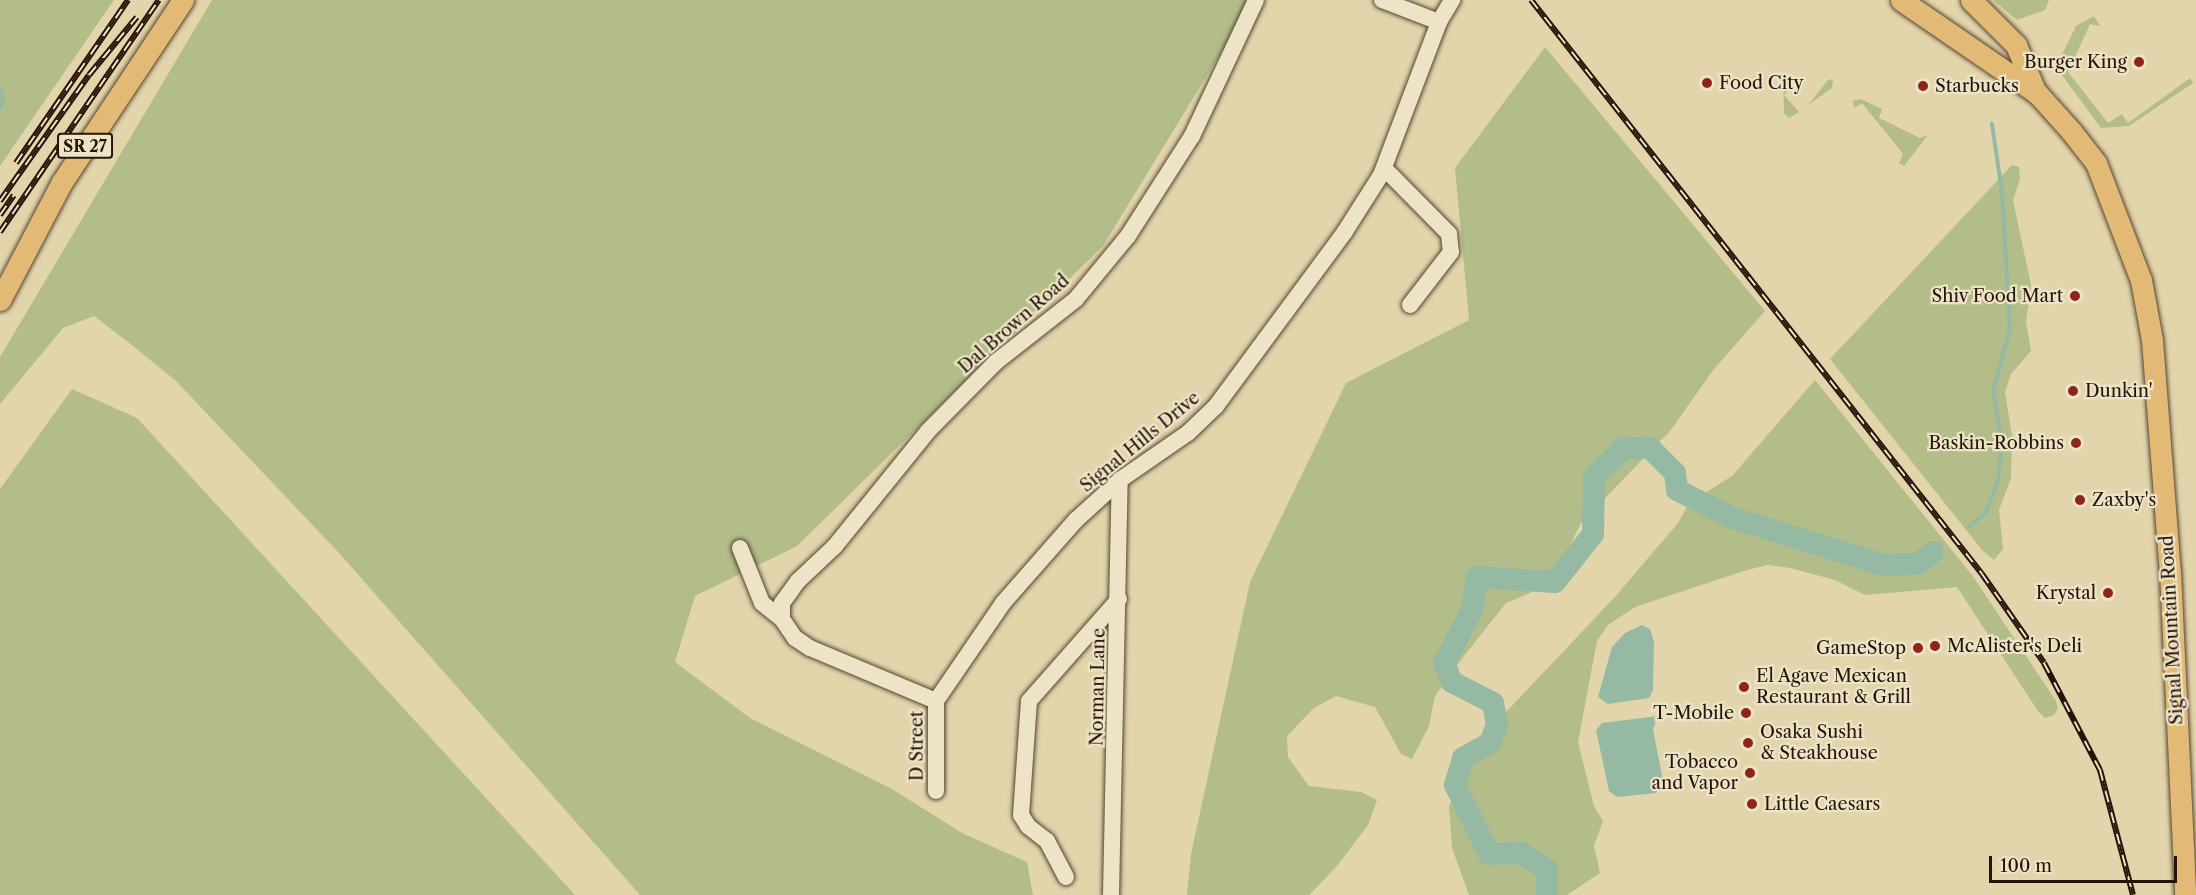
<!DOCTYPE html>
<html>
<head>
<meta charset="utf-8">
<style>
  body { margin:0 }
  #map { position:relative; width:2196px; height:895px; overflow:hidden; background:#e3d5ab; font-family:"Libre Caslon Text",serif }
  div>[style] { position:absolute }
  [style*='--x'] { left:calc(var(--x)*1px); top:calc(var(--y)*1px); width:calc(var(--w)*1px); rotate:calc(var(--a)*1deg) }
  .green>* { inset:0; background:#b3bd89 }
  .water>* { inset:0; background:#96b9a4 }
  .stream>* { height:4px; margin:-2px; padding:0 2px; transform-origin:2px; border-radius:2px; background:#96b9a4 }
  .river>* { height:22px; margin:-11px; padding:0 11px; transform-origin:11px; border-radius:11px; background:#96b9a4 }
  .roads { filter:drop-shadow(0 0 2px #564431) drop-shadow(0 0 2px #564431) }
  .minor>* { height:16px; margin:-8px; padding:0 8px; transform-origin:8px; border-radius:8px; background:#ede4c8 }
  .major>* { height:21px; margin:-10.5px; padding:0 10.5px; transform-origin:10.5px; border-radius:10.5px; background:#e2ba76 }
  .rail>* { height:6px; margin-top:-3px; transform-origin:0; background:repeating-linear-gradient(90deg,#ede4c8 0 11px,#271408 0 22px); box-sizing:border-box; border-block:2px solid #271408 }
  .dots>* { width:16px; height:16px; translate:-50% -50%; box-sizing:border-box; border:3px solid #ede4c8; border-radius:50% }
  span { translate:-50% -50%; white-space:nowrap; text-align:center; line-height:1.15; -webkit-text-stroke:4.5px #ede4c8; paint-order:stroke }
  .shield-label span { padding:2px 4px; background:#ede4c8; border:2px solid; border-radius:4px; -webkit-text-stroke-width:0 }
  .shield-label { font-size:16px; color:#271408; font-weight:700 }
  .poi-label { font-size:18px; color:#271408 }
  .right { translate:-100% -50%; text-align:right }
  .left { translate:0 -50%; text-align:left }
  .street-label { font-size:18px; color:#271408 }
  .scale { position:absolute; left:1989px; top:856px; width:188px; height:27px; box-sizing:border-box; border:3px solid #271408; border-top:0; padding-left:8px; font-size:18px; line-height:21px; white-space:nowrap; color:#271408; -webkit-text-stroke:4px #ede4c8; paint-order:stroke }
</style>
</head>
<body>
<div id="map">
  <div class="green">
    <i style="clip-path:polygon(0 0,114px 0,0 166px)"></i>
    <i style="clip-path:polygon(212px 0,1253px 0,1103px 246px,797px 546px,695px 596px,675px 662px,750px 718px,892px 789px,962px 833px,1027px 862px,1033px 895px,640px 895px,339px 553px,176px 381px,128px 342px,94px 316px,63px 328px,0 404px,0 357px)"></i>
    <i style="clip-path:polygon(1993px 0,2049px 0,2045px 10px,2017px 20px)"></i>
    <i style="clip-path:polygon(2094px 16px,2100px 26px,2090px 24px,2068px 72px,2108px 123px,2122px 114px,2128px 123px,2190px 78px,2193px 83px,2129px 126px,2101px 128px,2056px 67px,2076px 26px)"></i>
    <i style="clip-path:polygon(1545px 47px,1765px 311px,1714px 369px,1670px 431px,1581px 523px,1564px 558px,1530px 593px,1506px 603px,1464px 656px,1435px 696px,1429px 726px,1412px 759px,1401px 754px,1375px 707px,1336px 696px,1314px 708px,1287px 736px,1288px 757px,1309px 786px,1361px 792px,1377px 800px,1368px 825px,1337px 866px,1309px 895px,1187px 895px,1191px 854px,1250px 582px,1346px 383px,1469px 320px,1455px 168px)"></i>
    <i style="clip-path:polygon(1783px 79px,1791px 87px,1784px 95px,1799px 112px,1789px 118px,1784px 113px)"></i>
    <i style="clip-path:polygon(1833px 79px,1832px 88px,1808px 105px,1828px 80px)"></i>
    <i style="clip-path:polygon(1861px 99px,1882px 109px,1879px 118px,1920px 138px,1928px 135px,1904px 166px,1899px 163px,1903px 154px,1862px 103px,1854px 108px,1853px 101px)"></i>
    <i style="clip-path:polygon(2012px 165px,2019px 167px,2020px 179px,2013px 200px,2031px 285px,2026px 322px,2031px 351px,2011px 374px,2005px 392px,2012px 435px,2011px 478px,1999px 510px,2003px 549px,1994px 560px,1982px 550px,1830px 359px)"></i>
    <i style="clip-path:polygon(1815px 380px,1972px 575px,2056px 701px,2058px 708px,2054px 715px,2045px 718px,2038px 711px,1957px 587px,1865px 595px,1835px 580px,1790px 568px,1768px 565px,1747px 570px,1635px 607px,1608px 625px,1597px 641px,1578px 742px,1594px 806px,1603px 821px,1594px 846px,1600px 873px,1567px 895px,1469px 895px,1452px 848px,1449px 806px,1475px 761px,1497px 745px,1506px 724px,1506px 712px,1614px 598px,1678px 523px,1689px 503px,1732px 476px)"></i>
    <i style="clip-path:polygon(72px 389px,137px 418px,575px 895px,0 895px,0 489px)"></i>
  </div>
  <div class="water">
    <i style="clip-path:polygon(1642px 625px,1650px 629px,1654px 642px,1653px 690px,1649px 698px,1608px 704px,1598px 697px,1612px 647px,1625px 633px)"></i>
    <i style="clip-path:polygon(1658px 716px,1653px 729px,1662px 776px,1656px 793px,1617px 797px,1609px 791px,1596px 730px,1602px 723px)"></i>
  </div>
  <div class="stream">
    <i style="--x:0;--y:87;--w:11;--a:75"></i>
    <i style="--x:3;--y:98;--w:10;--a:107"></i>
    <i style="--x:1970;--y:526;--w:21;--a:-41"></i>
    <i style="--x:1986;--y:512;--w:33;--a:-69"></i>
    <i style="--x:1998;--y:481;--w:39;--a:-84"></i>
    <i style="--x:2002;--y:442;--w:51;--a:-100.2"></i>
    <i style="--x:1993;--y:392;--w:65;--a:-74.9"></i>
    <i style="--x:2010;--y:329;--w:137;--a:-93.3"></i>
    <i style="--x:2002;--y:192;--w:69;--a:-98.4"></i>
  </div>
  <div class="river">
    <i style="--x:1547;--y:895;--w:26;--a:-90"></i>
    <i style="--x:1547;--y:869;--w:31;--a:-148"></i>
    <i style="--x:1521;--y:853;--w:32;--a:178"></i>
    <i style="--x:1489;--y:854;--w:77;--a:-116.2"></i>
    <i style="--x:1455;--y:785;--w:28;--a:-73"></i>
    <i style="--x:1463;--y:758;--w:31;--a:-29"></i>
    <i style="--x:1490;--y:743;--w:19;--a:-69"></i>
    <i style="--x:1497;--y:725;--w:22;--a:-100"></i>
    <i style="--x:1493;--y:703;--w:46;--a:-152.9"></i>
    <i style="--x:1452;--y:682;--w:21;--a:-113"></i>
    <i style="--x:1444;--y:663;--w:60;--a:-62.2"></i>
    <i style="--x:1472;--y:610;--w:33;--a:-81"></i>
    <i style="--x:1477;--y:577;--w:78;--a:3.7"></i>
    <i style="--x:1555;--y:582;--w:61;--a:-51.6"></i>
    <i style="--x:1593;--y:534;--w:57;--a:-89"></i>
    <i style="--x:1594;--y:477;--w:42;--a:-44"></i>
    <i style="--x:1624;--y:448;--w:26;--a:0"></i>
    <i style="--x:1650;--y:448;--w:35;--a:45"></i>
    <i style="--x:1675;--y:473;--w:17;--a:83"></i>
    <i style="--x:1677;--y:490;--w:63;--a:26.6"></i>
    <i style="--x:1733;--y:518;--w:158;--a:17.3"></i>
    <i style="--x:1884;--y:565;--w:34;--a:-2"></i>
    <i style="--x:1918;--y:564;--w:19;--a:-39"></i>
  </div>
  <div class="roads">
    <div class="minor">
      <i style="--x:1382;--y:0;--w:61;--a:21.1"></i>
      <i style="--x:1384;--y:168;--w:93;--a:45.4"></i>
      <i style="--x:1449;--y:234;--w:18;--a:84"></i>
      <i style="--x:1451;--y:252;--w:67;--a:127.7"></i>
      <i style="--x:740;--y:548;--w:59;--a:68.2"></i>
      <i style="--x:762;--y:603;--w:26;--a:39"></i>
      <i style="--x:782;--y:619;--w:23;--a:56"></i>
      <i style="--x:795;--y:638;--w:18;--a:34"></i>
      <i style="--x:810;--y:648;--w:137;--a:22.8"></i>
      <i style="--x:782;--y:619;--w:16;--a:-90"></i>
      <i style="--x:782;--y:603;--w:27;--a:-54"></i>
      <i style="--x:798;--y:581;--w:51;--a:-43.4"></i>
      <i style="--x:835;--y:546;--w:148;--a:-51"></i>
      <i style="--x:928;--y:431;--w:97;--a:-45.4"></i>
      <i style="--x:996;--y:362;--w:102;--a:-38.2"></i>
      <i style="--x:1076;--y:299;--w:82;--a:-50.5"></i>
      <i style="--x:1128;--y:236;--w:119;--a:-57.4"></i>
      <i style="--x:1192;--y:136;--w:150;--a:-64.8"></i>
      <i style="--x:936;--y:701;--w:119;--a:-55.6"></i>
      <i style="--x:1003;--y:603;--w:111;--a:-48.7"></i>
      <i style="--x:1076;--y:520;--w:59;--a:-42.3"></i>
      <i style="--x:1120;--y:480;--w:83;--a:-34.7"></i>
      <i style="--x:1188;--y:433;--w:39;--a:-44"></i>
      <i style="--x:1216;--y:406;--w:215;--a:-53.5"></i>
      <i style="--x:1344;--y:233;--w:69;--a:-57.5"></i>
      <i style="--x:1381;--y:175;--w:164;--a:-69.2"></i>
      <i style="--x:1439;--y:22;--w:26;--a:-59"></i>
      <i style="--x:936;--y:791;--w:90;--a:-90"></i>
      <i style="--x:1066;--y:877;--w:41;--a:-117.8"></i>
      <i style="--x:1047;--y:841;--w:24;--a:-142"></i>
      <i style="--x:1028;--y:826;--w:13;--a:-122"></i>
      <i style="--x:1021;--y:815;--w:114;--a:-86"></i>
      <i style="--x:1029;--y:701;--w:136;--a:-48.6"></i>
      <i style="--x:1111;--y:895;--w:415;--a:-88.8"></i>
    </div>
    <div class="major">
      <i style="--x:1901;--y:0;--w:165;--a:34.4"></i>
      <i style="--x:2037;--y:93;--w:51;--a:48.2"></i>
      <i style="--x:2071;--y:131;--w:41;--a:52"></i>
      <i style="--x:2096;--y:163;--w:125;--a:69"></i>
      <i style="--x:2141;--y:280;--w:61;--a:79.6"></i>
      <i style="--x:2152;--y:340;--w:233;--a:85.6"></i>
      <i style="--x:2170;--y:572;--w:323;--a:87.3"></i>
      <i style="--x:1971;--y:0;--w:64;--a:45"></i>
      <i style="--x:2016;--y:45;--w:52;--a:67.4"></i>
      <i style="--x:0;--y:300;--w:133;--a:-62.3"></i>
      <i style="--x:62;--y:182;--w:219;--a:-56.4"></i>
    </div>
  </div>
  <div class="rail">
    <i style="--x:1531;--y:0;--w:730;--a:51.84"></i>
    <i style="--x:1982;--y:574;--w:108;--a:55.1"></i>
    <i style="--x:2044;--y:663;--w:121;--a:62.4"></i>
    <i style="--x:2100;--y:770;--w:129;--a:75.2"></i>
    <i style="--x:16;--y:163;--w:198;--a:-55.5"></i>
    <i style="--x:0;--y:201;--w:154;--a:-54.8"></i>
    <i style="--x:89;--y:75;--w:75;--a:-50.4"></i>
    <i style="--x:0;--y:215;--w:24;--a:-55"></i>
    <i style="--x:0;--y:232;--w:281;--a:-55.6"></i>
  </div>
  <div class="dots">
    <i style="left:2139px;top:62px;background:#8f2418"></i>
    <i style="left:1707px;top:83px;background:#8f2418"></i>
    <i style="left:1923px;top:86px;background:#8f2418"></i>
    <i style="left:2075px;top:296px;background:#8f2418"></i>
    <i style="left:2073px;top:391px;background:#8f2418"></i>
    <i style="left:2076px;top:443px;background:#8f2418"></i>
    <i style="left:2080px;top:500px;background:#8f2418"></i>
    <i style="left:2108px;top:593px;background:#8f2418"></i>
    <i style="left:1935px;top:646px;background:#8f2418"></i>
    <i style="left:1918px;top:648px;background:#8f2418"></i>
    <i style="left:1744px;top:687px;background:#8f2418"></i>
    <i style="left:1746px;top:713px;background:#8f2418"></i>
    <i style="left:1748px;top:743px;background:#8f2418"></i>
    <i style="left:1750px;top:773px;background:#8f2418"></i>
    <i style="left:1752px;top:804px;background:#8f2418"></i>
  </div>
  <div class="shield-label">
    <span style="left:85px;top:146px">SR 27</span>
  </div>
  <div class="poi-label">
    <span class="right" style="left:2127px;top:62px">Burger King</span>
    <span class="left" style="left:1719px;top:83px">Food City</span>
    <span class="left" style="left:1935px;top:86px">Starbucks</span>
    <span class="right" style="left:2063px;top:296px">Shiv Food Mart</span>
    <span class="left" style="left:2085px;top:391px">Dunkin'</span>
    <span class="right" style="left:2064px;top:443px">Baskin-Robbins</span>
    <span class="left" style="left:2092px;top:500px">Zaxby's</span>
    <span class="right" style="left:2096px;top:593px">Krystal</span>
    <span class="left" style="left:1947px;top:646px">McAlister's Deli</span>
    <span class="right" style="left:1906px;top:648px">GameStop</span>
    <span class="left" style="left:1756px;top:687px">El Agave Mexican<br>Restaurant &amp; Grill</span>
    <span class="right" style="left:1734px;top:713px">T-Mobile</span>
    <span class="left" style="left:1760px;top:743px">Osaka Sushi<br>&amp; Steakhouse</span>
    <span class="right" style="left:1738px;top:773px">Tobacco<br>and Vapor</span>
    <span class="left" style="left:1764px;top:804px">Little Caesars</span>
  </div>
  <div class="street-label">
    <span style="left:1014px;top:324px;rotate:-41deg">Dal Brown Road</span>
    <span style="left:1140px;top:442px;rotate:-39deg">Signal Hills Drive</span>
    <span style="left:2172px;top:630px;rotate:-93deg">Signal Mountain Road</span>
    <span style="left:1098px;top:687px;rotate:-89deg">Norman Lane</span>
    <span style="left:917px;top:746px;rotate:-90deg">D Street</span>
  </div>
  <div class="scale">100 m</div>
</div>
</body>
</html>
